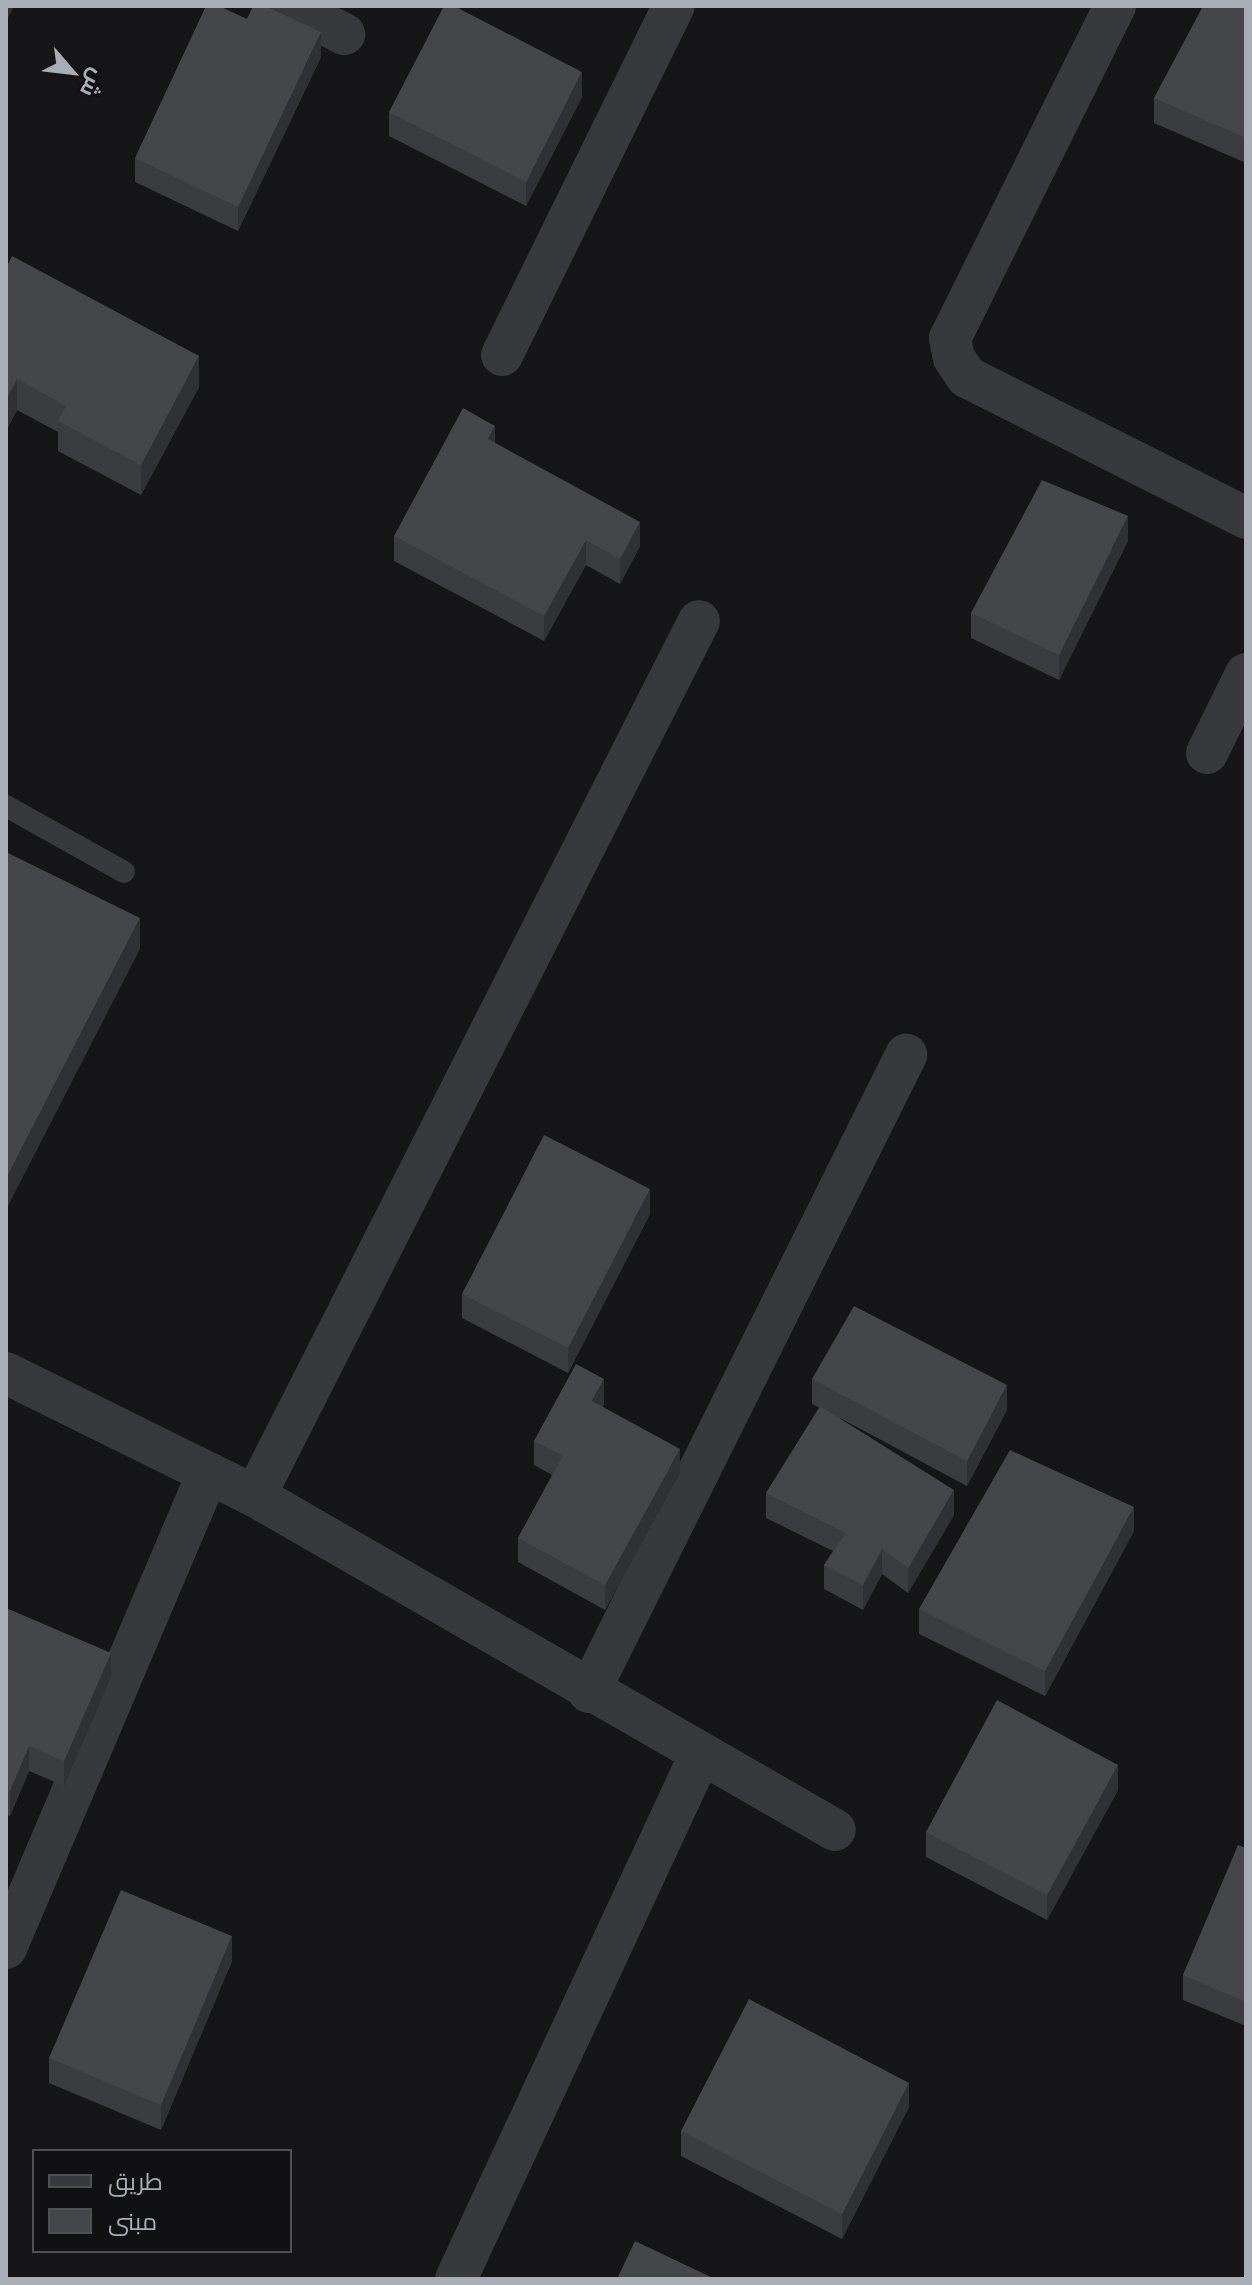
<!DOCTYPE html>
<html>
<head>
<meta charset="utf-8">
<style>
  body { margin:0 }
  #map { position:relative; width:1252px; height:2285px; overflow:hidden; background:#161618; font-family:Ubuntu,Cairo,sans-serif }
  div>[style] { position:absolute }
  [style*='--x'] { left:calc(var(--x)*1px); top:calc(var(--y)*1px); width:calc(var(--w)*1px); rotate:calc(var(--a)*1deg) }
  .lane>* { height:22px; margin:-11px; padding:0 11px; transform-origin:11px; border-radius:11px; background:#37393c }
  .street>* { height:42px; margin:-21px; padding:0 21px; transform-origin:21px; border-radius:21px; background:#37393c }
  .wall>* { inset:0; background:#3b3c40 }
  .shaded-wall>* { inset:0; background:#303134 }
  .building>* { inset:0; background:#45464a }
  span { translate:-50% -50%; white-space:nowrap; text-align:center; line-height:1.15; -webkit-text-stroke:6px #111113; paint-order:stroke }
  .frame { position:absolute; inset:0; border:8px solid #a9aeb6; pointer-events:none }
  .legend { position:absolute; left:32px; top:2149px; width:260px; height:104px; box-sizing:border-box; background:#111113; border:2px solid #4e5054; margin:0; padding:10px 14px; list-style:none; font-size:24px; color:#a9aeb6 }
  .legend li { display:flex; align-items:center; gap:16px; height:40px }
  .legend b { width:40px; border:2px solid #4e5054 }
  .north { position:absolute; left:32px; top:32px; width:80px; height:80px; -webkit-text-stroke:6px #111113; paint-order:stroke; rotate:118deg; font-size:22px; font-weight:700; line-height:32px; text-align:center; color:#a9aeb6 }
  .north::after { content:''; display:block; margin:auto; width:28px; height:36px; background:#a9aeb6; clip-path:polygon(50% 0,100% 100%,50% 72%,0 100%) }
</style>
</head>
<body>
<div id="map">
  <div class="lane">
    <i style="--x:6;--y:806;--w:135;--a:29.2"></i>
  </div>
  <div class="street">
    <i style="--x:289;--y:6;--w:62;--a:27"></i>
    <i style="--x:1115;--y:6;--w:371;--a:116.4"></i>
    <i style="--x:950;--y:338;--w:20;--a:79"></i>
    <i style="--x:954;--y:358;--w:23;--a:56"></i>
    <i style="--x:967;--y:377;--w:313;--a:26.8"></i>
    <i style="--x:502;--y:355;--w:389;--a:-63.8"></i>
    <i style="--x:1207;--y:753;--w:88;--a:-63.7"></i>
    <i style="--x:6;--y:1373;--w:278;--a:26.3"></i>
    <i style="--x:255;--y:1496;--w:669;--a:29.94"></i>
    <i style="--x:255;--y:1496;--w:981;--a:-63.1"></i>
    <i style="--x:589;--y:1692;--w:712;--a:-63.54"></i>
    <i style="--x:6;--y:1948;--w:516;--a:-66.96"></i>
    <i style="--x:456;--y:2279;--w:580;--a:-65.02"></i>
  </div>
  <div class="wall">
    <i style="clip-path:polygon(1246px 6px,1246px 163px,1154px 123px,1154px 98px)"></i>
    <i style="clip-path:polygon(321px 57px,238px 231px,135px 182px,135px 158px)"></i>
    <i style="clip-path:polygon(582px 97px,526px 206px,389px 136px,389px 112px)"></i>
    <i style="clip-path:polygon(6px 268px,199px 387px,141px 495px,58px 451px,58px 432px,17px 410px,6px 431px)"></i>
    <i style="clip-path:polygon(495px 443px,640px 546px,620px 584px,586px 565px,544px 641px,394px 561px,394px 536px)"></i>
    <i style="clip-path:polygon(1128px 541px,1059px 680px,971px 638px,971px 613px)"></i>
    <i style="clip-path:polygon(650px 1214px,568px 1373px,462px 1318px,462px 1294px)"></i>
    <i style="clip-path:polygon(812px 1379px,1007px 1410px,967px 1486px,838px 1417px,954px 1515px,908px 1593px,882px 1574px,863px 1610px,824px 1589px,824px 1565px,833px 1551px,766px 1518px,766px 1493px,820px 1408px,812px 1404px)"></i>
    <i style="clip-path:polygon(604px 1403px,603px 1407px,680px 1473px,605px 1610px,518px 1562px,518px 1538px,552px 1475px,534px 1465px,534px 1441px)"></i>
    <i style="clip-path:polygon(1134px 1531px,1045px 1696px,919px 1634px,919px 1609px)"></i>
    <i style="clip-path:polygon(6px 1608px,111px 1677px,64px 1786px,29px 1771px,10px 1816px,6px 1815px)"></i>
    <i style="clip-path:polygon(1118px 1790px,1047px 1920px,926px 1857px,926px 1832px)"></i>
    <i style="clip-path:polygon(1246px 1848px,1246px 2026px,1183px 2000px,1183px 1975px)"></i>
    <i style="clip-path:polygon(232px 1961px,161px 2130px,49px 2083px,49px 2058px)"></i>
    <i style="clip-path:polygon(909px 2107px,842px 2239px,681px 2156px,681px 2131px)"></i>
  </div>
  <div class="shaded-wall">
    <i style="clip-path:polygon(6px 6px,14px 6px,6px 22px)"></i>
    <i style="clip-path:polygon(321px 32px,321px 57px,238px 231px,238px 207px)"></i>
    <i style="clip-path:polygon(582px 72px,582px 97px,526px 206px,526px 182px)"></i>
    <i style="clip-path:polygon(199px 356px,199px 387px,141px 495px,141px 465px)"></i>
    <i style="clip-path:polygon(17px 379px,17px 410px,6px 431px,6px 400px)"></i>
    <i style="clip-path:polygon(495px 426px,495px 451px,488px 439px)"></i>
    <i style="clip-path:polygon(1128px 516px,1128px 541px,1059px 680px,1059px 655px)"></i>
    <i style="clip-path:polygon(640px 522px,640px 546px,620px 584px,620px 559px)"></i>
    <i style="clip-path:polygon(586px 540px,586px 565px,544px 641px,544px 616px)"></i>
    <i style="clip-path:polygon(140px 918px,140px 949px,6px 1210px,6px 1179px)"></i>
    <i style="clip-path:polygon(650px 1189px,650px 1214px,568px 1373px,568px 1348px)"></i>
    <i style="clip-path:polygon(604px 1379px,604px 1403px,592px 1426px,592px 1401px)"></i>
    <i style="clip-path:polygon(1007px 1385px,1007px 1410px,967px 1486px,967px 1461px)"></i>
    <i style="clip-path:polygon(680px 1449px,680px 1473px,605px 1610px,605px 1585px)"></i>
    <i style="clip-path:polygon(954px 1490px,954px 1515px,908px 1593px,908px 1568px)"></i>
    <i style="clip-path:polygon(1134px 1507px,1134px 1531px,1045px 1696px,1045px 1671px)"></i>
    <i style="clip-path:polygon(882px 1549px,882px 1574px,863px 1610px,863px 1585px)"></i>
    <i style="clip-path:polygon(111px 1653px,111px 1677px,64px 1786px,64px 1761px)"></i>
    <i style="clip-path:polygon(29px 1746px,29px 1771px,10px 1816px,10px 1791px)"></i>
    <i style="clip-path:polygon(1118px 1765px,1118px 1790px,1047px 1920px,1047px 1895px)"></i>
    <i style="clip-path:polygon(232px 1936px,232px 1961px,161px 2130px,161px 2105px)"></i>
    <i style="clip-path:polygon(909px 2083px,909px 2107px,842px 2239px,842px 2214px)"></i>
  </div>
  <div class="building">
    <i style="clip-path:polygon(206px 6px,219px 6px,247px 19px,253px 6px,265px 6px,321px 32px,238px 207px,135px 158px)"></i>
    <i style="clip-path:polygon(444px 6px,454px 6px,582px 72px,526px 182px,389px 112px)"></i>
    <i style="clip-path:polygon(1203px 6px,1246px 6px,1246px 138px,1154px 98px)"></i>
    <i style="clip-path:polygon(12px 256px,199px 356px,141px 465px,58px 421px,66px 406px,17px 379px,6px 400px,6px 268px)"></i>
    <i style="clip-path:polygon(463px 408px,495px 426px,488px 439px,640px 522px,620px 559px,586px 540px,544px 616px,394px 536px)"></i>
    <i style="clip-path:polygon(1042px 480px,1128px 516px,1059px 655px,971px 613px)"></i>
    <i style="clip-path:polygon(6px 852px,140px 918px,6px 1179px)"></i>
    <i style="clip-path:polygon(544px 1135px,650px 1189px,568px 1348px,462px 1294px)"></i>
    <i style="clip-path:polygon(854px 1306px,1007px 1385px,967px 1461px,812px 1379px)"></i>
    <i style="clip-path:polygon(576px 1364px,604px 1379px,592px 1401px,680px 1449px,605px 1585px,518px 1538px,563px 1456px,534px 1441px)"></i>
    <i style="clip-path:polygon(820px 1406px,954px 1490px,908px 1568px,882px 1549px,863px 1585px,824px 1565px,846px 1533px,766px 1493px)"></i>
    <i style="clip-path:polygon(1010px 1450px,1134px 1507px,1045px 1671px,919px 1609px)"></i>
    <i style="clip-path:polygon(6px 1608px,111px 1653px,64px 1761px,29px 1746px,10px 1791px,6px 1790px)"></i>
    <i style="clip-path:polygon(997px 1700px,1118px 1765px,1047px 1895px,926px 1832px)"></i>
    <i style="clip-path:polygon(1238px 1845px,1246px 1848px,1246px 2002px,1183px 1975px)"></i>
    <i style="clip-path:polygon(121px 1890px,232px 1936px,161px 2105px,49px 2058px)"></i>
    <i style="clip-path:polygon(749px 1999px,909px 2083px,842px 2214px,681px 2131px)"></i>
    <i style="clip-path:polygon(635px 2241px,715px 2279px,617px 2279px)"></i>
  </div>
  <div class="frame"></div>
  <ul class="legend">
  <li><b style="height:10px;background:#37393c"></b>طريق</li>
  <li><b style="height:22px;background:#45464a"></b>مبنى</li>
  </ul>
  <div class="north">ش</div>
</div>
</body>
</html>
